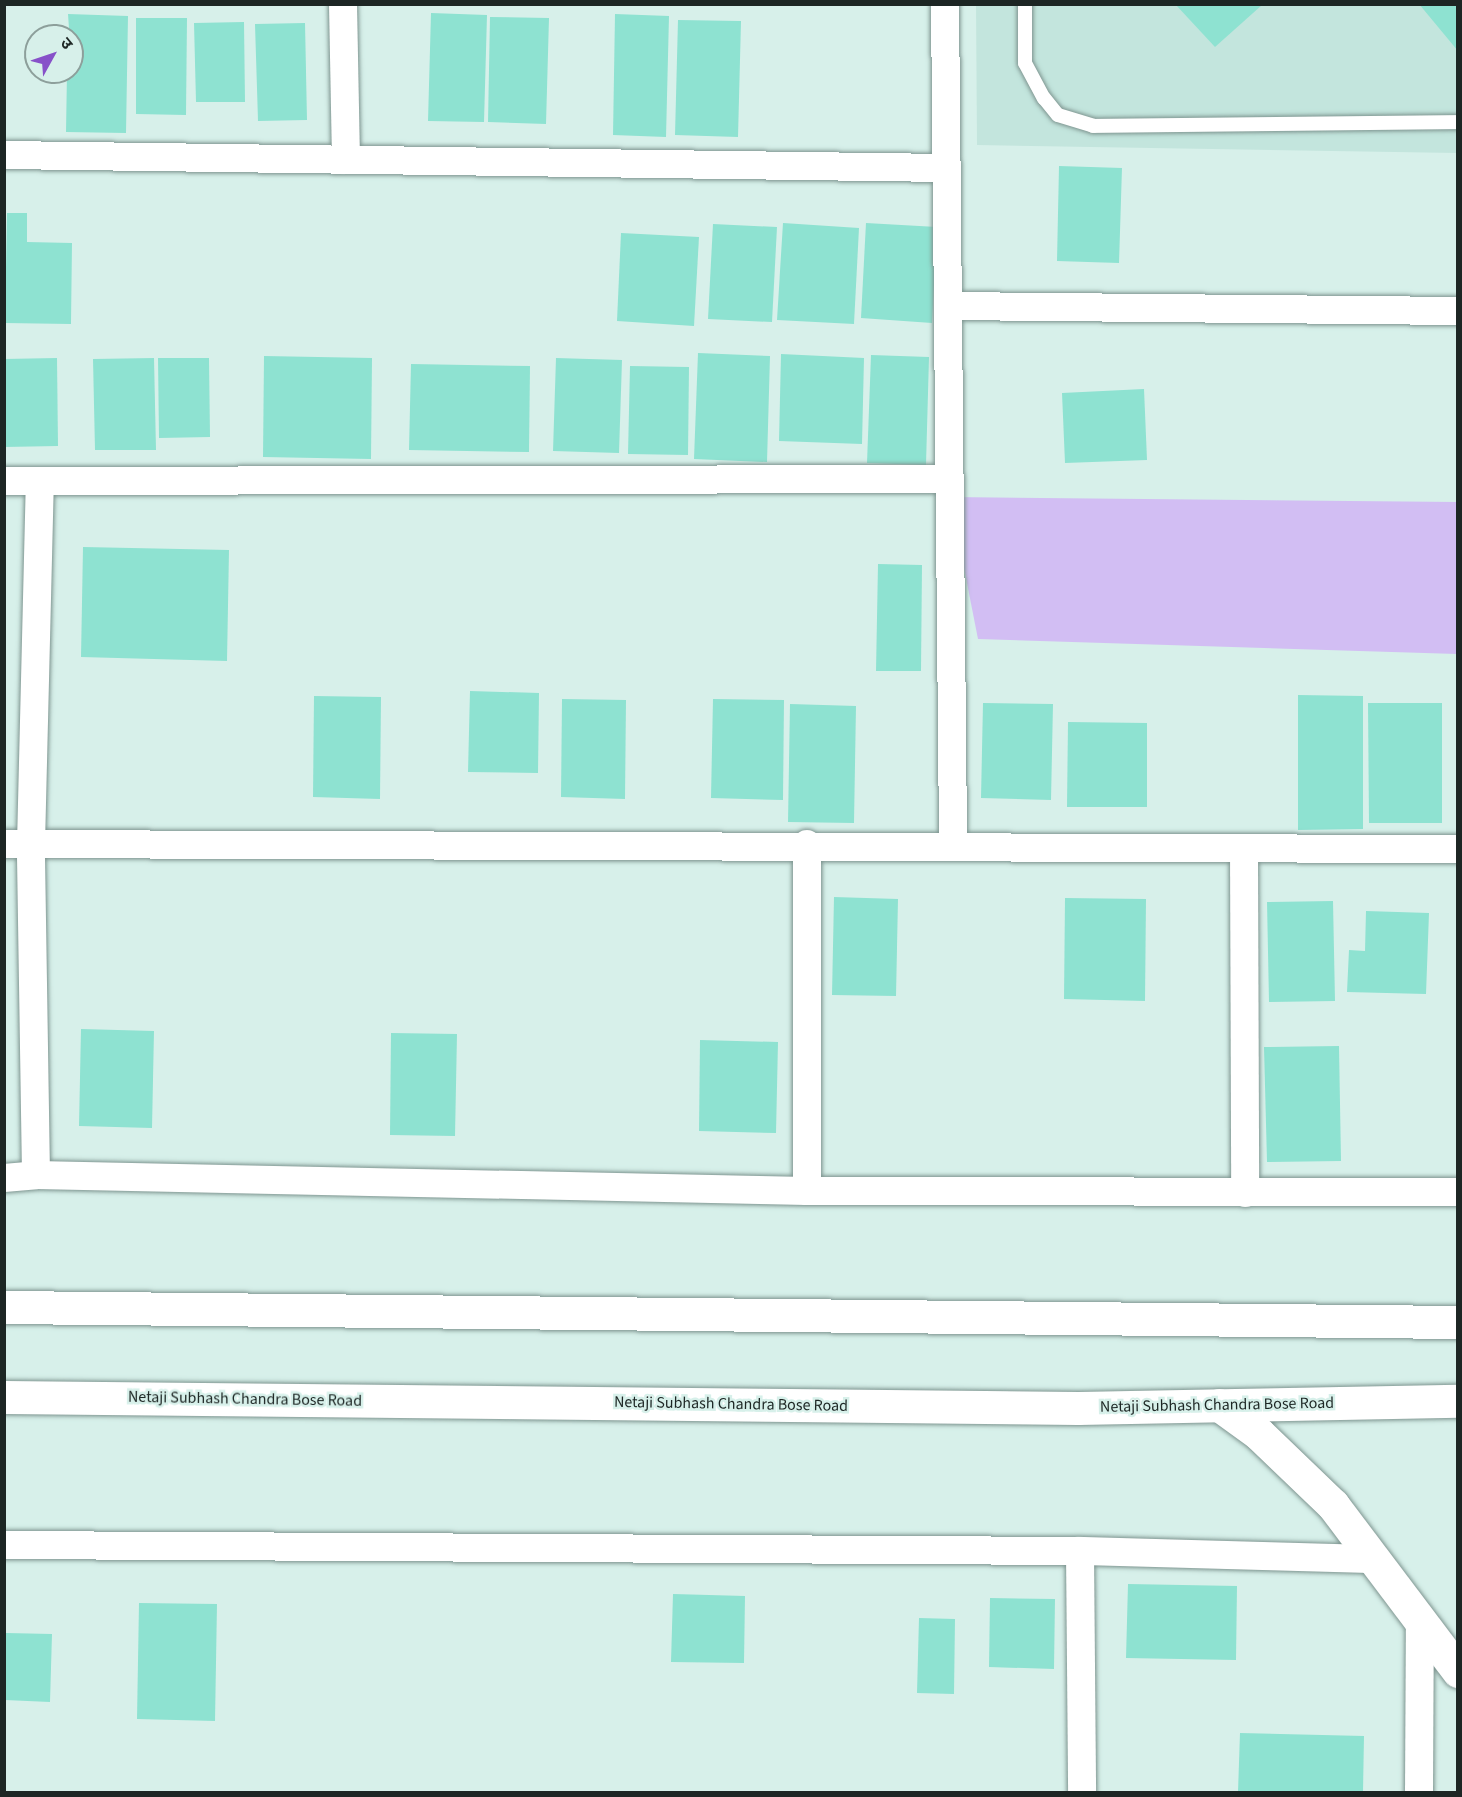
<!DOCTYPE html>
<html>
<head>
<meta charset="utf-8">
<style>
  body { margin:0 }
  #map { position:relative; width:1462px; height:1797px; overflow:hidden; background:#d7f0ea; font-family:"Source Sans 3","Noto Sans Devanagari",sans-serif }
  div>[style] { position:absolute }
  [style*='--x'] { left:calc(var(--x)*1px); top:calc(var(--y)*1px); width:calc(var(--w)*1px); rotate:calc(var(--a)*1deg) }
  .built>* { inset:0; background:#c3e5dd }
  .green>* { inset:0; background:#d2bef3 }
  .building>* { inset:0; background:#8ee2d1 }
  .roads { filter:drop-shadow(0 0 2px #7e9590) drop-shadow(0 0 2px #7e9590) }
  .service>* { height:14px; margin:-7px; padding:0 7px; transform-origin:7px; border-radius:7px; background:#fff }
  .minor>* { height:28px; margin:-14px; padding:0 14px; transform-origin:14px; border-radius:14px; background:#fff }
  .secondary>* { height:33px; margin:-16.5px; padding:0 16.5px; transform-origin:16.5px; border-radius:16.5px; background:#fff }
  span { translate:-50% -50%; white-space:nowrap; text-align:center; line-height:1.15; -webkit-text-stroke:5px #d7f0ea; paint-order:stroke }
  .street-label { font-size:16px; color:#1d2624 }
  .frame { position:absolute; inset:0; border:6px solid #1d2624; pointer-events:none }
  .north { position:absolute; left:24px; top:24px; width:60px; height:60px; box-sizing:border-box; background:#d7f0ea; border:2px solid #8d9f9b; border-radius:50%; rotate:50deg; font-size:16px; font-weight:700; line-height:24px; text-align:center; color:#1d2624 }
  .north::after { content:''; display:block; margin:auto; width:21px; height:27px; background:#8751c9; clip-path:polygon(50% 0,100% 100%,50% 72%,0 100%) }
</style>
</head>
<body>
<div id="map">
  <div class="built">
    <i style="clip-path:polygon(976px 5px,1457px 5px,1457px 153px,977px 145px)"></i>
  </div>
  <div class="green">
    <i style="clip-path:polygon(950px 497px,1457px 502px,1457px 654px,978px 639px)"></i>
  </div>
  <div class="building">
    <i style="clip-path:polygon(1419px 4px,1458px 4px,1458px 51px)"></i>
    <i style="clip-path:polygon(1176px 5px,1262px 5px,1215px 47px)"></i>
    <i style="clip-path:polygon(431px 13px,487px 15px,484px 122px,428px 121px)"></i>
    <i style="clip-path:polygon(68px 14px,128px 16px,126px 133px,66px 132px,67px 72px,72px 72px)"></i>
    <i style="clip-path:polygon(615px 14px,669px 16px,666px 137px,613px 135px)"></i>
    <i style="clip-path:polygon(490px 17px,549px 18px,546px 124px,488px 122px)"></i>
    <i style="clip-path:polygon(136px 18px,187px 18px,186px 115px,136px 114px)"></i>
    <i style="clip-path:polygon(678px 20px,741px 21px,738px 137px,675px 135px)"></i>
    <i style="clip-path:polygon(244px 22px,245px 102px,196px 102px,194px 23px)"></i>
    <i style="clip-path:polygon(305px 23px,307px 120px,258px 121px,255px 24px)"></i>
    <i style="clip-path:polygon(1059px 166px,1122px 168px,1119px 263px,1057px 261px)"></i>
    <i style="clip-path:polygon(7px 213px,27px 213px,27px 242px,72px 243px,71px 324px,5px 323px)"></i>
    <i style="clip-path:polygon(783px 223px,859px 228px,854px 324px,777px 320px)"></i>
    <i style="clip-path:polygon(866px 223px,937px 227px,932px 323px,861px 318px)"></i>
    <i style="clip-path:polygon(713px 224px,777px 227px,772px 322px,708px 319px)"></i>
    <i style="clip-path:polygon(621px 233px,699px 237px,694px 326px,617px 321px)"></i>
    <i style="clip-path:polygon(698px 353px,770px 356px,767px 462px,694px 459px)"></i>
    <i style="clip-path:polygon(781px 354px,864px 358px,862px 444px,779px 441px)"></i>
    <i style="clip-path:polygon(871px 355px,929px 357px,926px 465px,867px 463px)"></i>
    <i style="clip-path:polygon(264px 356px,372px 358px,371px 459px,263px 457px)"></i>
    <i style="clip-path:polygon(57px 358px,58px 446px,4px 447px,4px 359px)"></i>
    <i style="clip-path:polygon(154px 358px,156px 450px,95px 450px,93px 359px)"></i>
    <i style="clip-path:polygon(158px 358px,209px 358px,210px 437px,159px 438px)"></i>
    <i style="clip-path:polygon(556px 358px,622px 360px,619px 453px,553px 451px)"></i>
    <i style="clip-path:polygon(411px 364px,530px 366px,529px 452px,409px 450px)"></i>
    <i style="clip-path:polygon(630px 366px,689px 367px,688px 455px,628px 454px)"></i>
    <i style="clip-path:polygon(1144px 389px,1147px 460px,1065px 463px,1062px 393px)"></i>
    <i style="clip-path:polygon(83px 547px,229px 550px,227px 661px,81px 657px)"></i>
    <i style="clip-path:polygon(878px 564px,922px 565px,921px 671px,876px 671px)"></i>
    <i style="clip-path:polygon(470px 691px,539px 693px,538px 773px,468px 772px)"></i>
    <i style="clip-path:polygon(1298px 695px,1363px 696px,1363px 829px,1298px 830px)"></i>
    <i style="clip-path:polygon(314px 696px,381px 697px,380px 799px,313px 797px)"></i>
    <i style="clip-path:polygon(562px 699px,626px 700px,625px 799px,561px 797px)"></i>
    <i style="clip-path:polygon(713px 699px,784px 700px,783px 800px,711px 798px)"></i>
    <i style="clip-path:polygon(983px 703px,1053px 704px,1051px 800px,981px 798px)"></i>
    <i style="clip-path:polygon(1368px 703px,1442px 703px,1442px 823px,1369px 823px)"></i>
    <i style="clip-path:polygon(790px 704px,856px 706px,854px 823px,788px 822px)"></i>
    <i style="clip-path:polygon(1068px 722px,1147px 723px,1147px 807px,1067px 807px)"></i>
    <i style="clip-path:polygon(834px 897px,898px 899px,896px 996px,832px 995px)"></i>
    <i style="clip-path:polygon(1065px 898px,1146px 899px,1145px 1001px,1064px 999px)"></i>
    <i style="clip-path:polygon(1333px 901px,1335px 1001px,1269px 1002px,1267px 902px)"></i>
    <i style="clip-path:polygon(1366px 911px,1429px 913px,1426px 994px,1347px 992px,1349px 950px,1365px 951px)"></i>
    <i style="clip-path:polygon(81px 1029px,154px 1031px,152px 1128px,79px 1126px)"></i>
    <i style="clip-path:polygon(391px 1033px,457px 1034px,455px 1136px,390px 1135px)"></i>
    <i style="clip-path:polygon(700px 1040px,778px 1042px,776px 1133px,699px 1131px)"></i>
    <i style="clip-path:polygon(1339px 1046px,1341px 1161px,1267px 1162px,1264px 1047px)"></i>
    <i style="clip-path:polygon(1128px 1584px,1237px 1586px,1236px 1660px,1126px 1658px)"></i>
    <i style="clip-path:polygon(673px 1594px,745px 1596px,744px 1663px,671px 1662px)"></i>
    <i style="clip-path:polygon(990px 1598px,1055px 1599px,1054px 1669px,989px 1667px)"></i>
    <i style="clip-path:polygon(139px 1603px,217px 1604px,215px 1721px,137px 1719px)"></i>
    <i style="clip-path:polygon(919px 1618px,955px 1619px,954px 1694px,917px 1693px)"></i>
    <i style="clip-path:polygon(6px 1633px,52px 1634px,50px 1702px,5px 1700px)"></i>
    <i style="clip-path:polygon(1240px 1733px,1364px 1736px,1363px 1792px,1238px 1792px)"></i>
  </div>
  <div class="roads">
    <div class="service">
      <i style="--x:1025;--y:4;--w:59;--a:90"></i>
      <i style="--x:1025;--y:63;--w:40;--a:62"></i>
      <i style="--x:1044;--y:98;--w:22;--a:51"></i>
      <i style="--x:1058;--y:115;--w:37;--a:17"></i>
      <i style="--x:1093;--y:126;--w:365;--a:-0.6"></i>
    </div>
    <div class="minor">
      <i style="--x:343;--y:4;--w:156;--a:88.9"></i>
      <i style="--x:945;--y:4;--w:841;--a:89.45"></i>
      <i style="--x:4;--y:155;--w:943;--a:0.79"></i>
      <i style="--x:948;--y:306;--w:510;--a:0.56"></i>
      <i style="--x:4;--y:481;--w:945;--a:-0.12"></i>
      <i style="--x:4;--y:844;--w:1454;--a:0.2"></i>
      <i style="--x:1244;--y:849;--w:344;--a:89.8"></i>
      <i style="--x:36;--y:1175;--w:331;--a:-90.9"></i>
      <i style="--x:31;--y:844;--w:363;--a:-88.6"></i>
      <i style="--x:4;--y:1178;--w:32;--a:-5"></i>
      <i style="--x:36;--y:1175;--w:771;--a:1.19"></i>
      <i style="--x:807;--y:1191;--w:651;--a:0.09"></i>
      <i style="--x:807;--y:1191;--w:347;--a:-90"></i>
      <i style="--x:4;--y:1545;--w:1076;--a:0.32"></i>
      <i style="--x:1080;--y:1551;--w:294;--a:1.6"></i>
      <i style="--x:1080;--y:1551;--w:241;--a:89.5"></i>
      <i style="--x:1419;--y:1792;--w:172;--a:-89.7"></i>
    </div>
    <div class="secondary">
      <i style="--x:4;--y:1307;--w:1454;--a:0.59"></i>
      <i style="--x:4;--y:1397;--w:1074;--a:0.59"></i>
      <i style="--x:1078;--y:1408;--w:380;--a:-1.1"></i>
      <i style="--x:1219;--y:1405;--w:49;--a:35.9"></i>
      <i style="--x:1259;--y:1434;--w:103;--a:43.8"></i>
      <i style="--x:1333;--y:1505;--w:208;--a:53"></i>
    </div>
  </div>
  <div class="street-label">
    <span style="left:245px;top:1399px;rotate:1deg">Netaji Subhash Chandra Bose Road</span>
    <span style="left:731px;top:1404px;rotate:1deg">Netaji Subhash Chandra Bose Road</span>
    <span style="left:1217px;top:1405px;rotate:-1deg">Netaji Subhash Chandra Bose Road</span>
  </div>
  <div class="frame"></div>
  <div class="north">उ</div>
</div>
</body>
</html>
